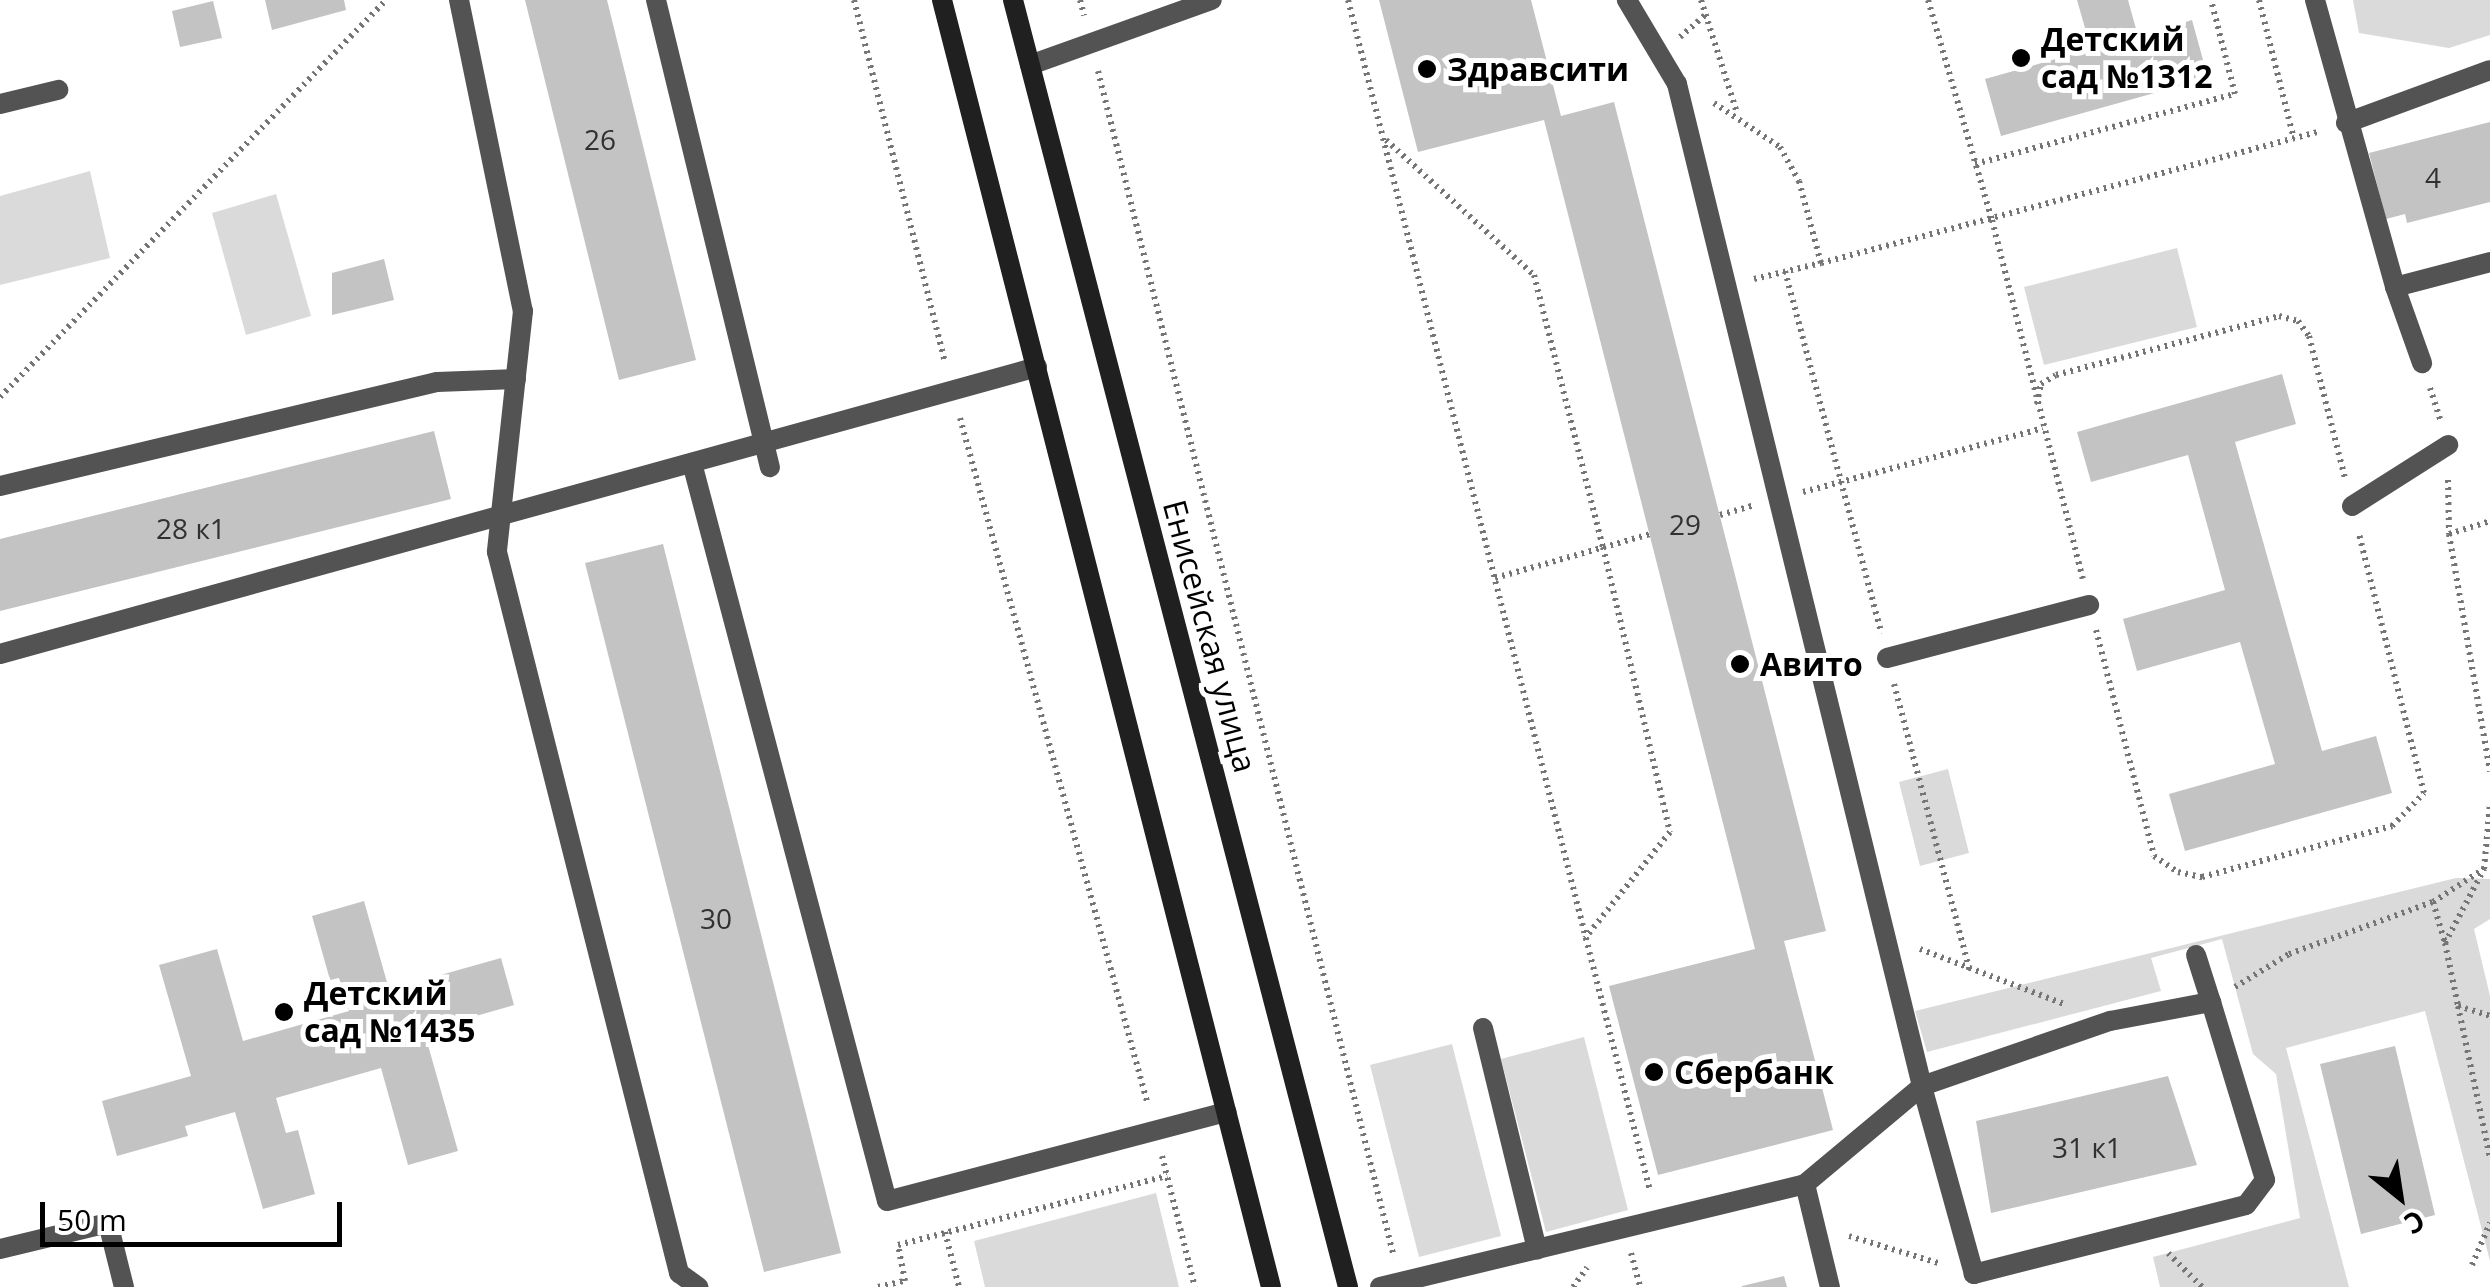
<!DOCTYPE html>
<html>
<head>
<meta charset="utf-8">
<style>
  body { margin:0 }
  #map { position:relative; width:2490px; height:1287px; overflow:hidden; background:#fff; font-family:"Open Sans",sans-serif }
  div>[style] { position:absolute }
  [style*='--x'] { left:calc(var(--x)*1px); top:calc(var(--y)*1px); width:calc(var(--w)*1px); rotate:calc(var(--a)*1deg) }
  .green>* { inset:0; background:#dadada }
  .building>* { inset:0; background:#c3c3c3 }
  .path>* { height:6px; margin-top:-3px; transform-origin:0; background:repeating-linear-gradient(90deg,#757575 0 2.5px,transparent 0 7.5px) }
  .service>* { height:20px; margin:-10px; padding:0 10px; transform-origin:10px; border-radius:10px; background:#535353 }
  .secondary>* { height:20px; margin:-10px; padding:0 10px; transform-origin:10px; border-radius:10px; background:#202020 }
  .dots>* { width:28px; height:28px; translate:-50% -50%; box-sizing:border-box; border:5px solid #fff; border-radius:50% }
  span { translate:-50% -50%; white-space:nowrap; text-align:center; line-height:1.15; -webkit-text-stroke:10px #fff; paint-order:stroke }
  .number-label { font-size:28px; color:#313131 }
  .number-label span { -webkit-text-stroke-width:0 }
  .poi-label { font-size:32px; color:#000; font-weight:700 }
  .left { translate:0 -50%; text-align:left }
  .street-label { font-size:32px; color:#000 }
  .north { position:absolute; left:2350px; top:1147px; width:100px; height:100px; -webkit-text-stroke:8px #fff; paint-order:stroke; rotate:150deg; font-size:28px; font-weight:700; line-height:40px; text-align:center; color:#000 }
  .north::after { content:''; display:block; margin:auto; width:35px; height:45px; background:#000; clip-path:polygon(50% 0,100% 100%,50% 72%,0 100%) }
  .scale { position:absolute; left:40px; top:1202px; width:302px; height:45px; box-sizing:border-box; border:5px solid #000; border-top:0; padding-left:12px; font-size:30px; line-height:35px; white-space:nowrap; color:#000; -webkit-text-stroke:8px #fff; paint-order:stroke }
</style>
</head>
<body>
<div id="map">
  <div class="green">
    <i style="clip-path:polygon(2353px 0,2490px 0,2490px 35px,2449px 48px,2359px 33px)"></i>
    <i style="clip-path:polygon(90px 171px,110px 258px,0 285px,0 196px)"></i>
    <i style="clip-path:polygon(276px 194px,311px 316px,246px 335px,212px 213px)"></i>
    <i style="clip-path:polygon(2177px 248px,2197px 327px,2044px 365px,2024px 287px)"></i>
    <i style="clip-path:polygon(1948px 769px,1969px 853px,1920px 866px,1899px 782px)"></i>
    <i style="clip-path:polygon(2456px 878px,2490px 879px,2490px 919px,2474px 929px,2490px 996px,2490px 1261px,2425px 1011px,2286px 1048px,2349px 1287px,2160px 1287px,2153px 1257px,2300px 1218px,2276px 1074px,2253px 1054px,2222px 939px,2151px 958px,2161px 991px,1927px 1052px,1915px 1011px)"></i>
    <i style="clip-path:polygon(1584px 1037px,1628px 1210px,1546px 1232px,1501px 1059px)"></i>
    <i style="clip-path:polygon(1452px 1044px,1501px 1236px,1419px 1257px,1370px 1065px)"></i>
    <i style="clip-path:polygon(1156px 1193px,1179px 1287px,985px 1287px,974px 1241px)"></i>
  </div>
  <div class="building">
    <i style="clip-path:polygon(265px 0,344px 0,346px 10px,272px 30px)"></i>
    <i style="clip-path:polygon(525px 0,607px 0,696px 360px,619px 380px)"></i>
    <i style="clip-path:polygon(1379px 0,1531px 0,1561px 116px,1614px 102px,1826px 931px,1784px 941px,1833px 1130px,1658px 1175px,1609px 986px,1755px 949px,1544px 120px,1418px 152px)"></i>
    <i style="clip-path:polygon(2077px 0,2128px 0,2138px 36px,2192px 20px,2208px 78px,2001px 136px,1985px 79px,2091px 49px)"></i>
    <i style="clip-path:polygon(213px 1px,222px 38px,180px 47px,172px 11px)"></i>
    <i style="clip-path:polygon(2490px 122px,2490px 202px,2407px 223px,2405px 214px,2386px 219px,2369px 153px)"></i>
    <i style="clip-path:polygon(384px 259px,394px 300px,332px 315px,332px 273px)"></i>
    <i style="clip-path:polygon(2282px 374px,2296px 424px,2235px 442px,2322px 751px,2376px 736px,2392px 793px,2185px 851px,2169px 794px,2275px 764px,2240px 642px,2137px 671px,2123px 619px,2225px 590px,2188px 455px,2091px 482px,2077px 432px)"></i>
    <i style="clip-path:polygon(434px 431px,451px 499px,0 611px,0 539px)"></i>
    <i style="clip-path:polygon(663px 544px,841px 1253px,764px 1272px,585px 563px)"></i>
    <i style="clip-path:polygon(364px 901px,392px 1000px,440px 987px,437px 976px,501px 958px,514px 1005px,424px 1031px,458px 1151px,408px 1165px,381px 1068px,276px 1098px,286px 1133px,298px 1130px,315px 1194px,263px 1209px,235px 1112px,185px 1126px,188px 1136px,117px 1156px,102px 1101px,191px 1076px,159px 965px,217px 949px,243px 1041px,349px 1011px,339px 978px,330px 980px,312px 916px)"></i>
    <i style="clip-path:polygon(2395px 1046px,2435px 1215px,2361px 1234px,2320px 1064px)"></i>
    <i style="clip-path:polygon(2168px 1076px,2197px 1165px,1991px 1213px,1976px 1121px)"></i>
    <i style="clip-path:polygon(1784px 1276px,1787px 1287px,1742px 1287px,1742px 1286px)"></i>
  </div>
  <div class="path">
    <i style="--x:854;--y:0;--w:374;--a:75.9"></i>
    <i style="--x:1080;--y:0;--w:16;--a:75"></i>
    <i style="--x:1348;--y:0;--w:1229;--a:75.77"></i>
    <i style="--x:1701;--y:0;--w:119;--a:72.3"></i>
    <i style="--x:1928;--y:0;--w:229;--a:73.8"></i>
    <i style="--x:1992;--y:220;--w:370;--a:75.8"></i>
    <i style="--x:2259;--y:0;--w:143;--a:75.9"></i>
    <i style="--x:1680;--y:37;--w:33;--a:-41"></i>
    <i style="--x:1098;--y:71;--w:1222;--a:75.99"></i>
    <i style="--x:1714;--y:103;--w:79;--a:33.7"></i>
    <i style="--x:1780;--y:147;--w:39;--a:61"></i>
    <i style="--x:1799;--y:181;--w:85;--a:75"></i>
    <i style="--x:1821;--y:263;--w:514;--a:-14.77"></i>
    <i style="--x:1386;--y:140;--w:200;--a:42.4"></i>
    <i style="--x:1534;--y:275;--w:281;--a:75.8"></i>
    <i style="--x:1603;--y:547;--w:293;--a:76.8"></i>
    <i style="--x:1670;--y:832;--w:136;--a:128.7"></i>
    <i style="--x:1975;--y:164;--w:269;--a:-15.1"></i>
    <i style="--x:2235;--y:94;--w:97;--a:-104.3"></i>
    <i style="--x:1785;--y:271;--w:375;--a:75.1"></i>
    <i style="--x:1754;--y:279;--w:69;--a:-13.4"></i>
    <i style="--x:2430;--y:388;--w:33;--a:72"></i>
    <i style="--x:0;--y:397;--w:554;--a:-45.8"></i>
    <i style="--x:2037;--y:404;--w:20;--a:-79"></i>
    <i style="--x:2041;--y:384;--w:17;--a:-31"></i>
    <i style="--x:2056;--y:375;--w:231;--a:-14.8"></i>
    <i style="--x:2279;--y:316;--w:20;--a:15"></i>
    <i style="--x:2298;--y:321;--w:19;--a:54"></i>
    <i style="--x:2309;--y:336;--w:146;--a:75.8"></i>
    <i style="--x:960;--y:418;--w:712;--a:74.7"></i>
    <i style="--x:2448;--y:480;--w:54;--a:88.9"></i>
    <i style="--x:2449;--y:534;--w:241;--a:80.2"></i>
    <i style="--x:1803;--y:492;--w:248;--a:-14.9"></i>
    <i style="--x:1720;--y:515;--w:33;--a:-16"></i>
    <i style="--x:2449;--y:534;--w:43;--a:-17.6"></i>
    <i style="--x:1495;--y:578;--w:161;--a:-15.8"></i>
    <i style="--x:2096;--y:630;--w:233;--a:75.6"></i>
    <i style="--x:2154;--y:856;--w:29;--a:34"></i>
    <i style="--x:2178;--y:872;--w:25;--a:12"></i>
    <i style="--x:2202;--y:877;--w:197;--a:-15"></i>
    <i style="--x:2392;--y:826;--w:46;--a:-45.9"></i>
    <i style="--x:2424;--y:793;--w:267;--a:-104.1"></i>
    <i style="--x:1894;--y:684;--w:297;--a:75.2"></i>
    <i style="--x:2433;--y:902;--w:59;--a:-33.1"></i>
    <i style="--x:2445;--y:943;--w:64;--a:78.3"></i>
    <i style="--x:2458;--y:1006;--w:34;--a:17"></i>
    <i style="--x:1920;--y:949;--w:157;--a:20.9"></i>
    <i style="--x:2235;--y:987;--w:63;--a:-31.4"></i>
    <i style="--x:2289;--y:954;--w:153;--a:-19.9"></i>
    <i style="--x:2433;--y:902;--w:43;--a:73.7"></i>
    <i style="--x:2445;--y:943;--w:84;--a:-62.2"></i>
    <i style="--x:2484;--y:869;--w:66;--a:-84.8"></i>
    <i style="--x:2458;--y:1006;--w:155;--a:78.1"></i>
    <i style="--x:1162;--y:1156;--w:135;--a:75.9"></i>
    <i style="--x:945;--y:1232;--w:57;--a:75.7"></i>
    <i style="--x:1849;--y:1236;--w:97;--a:16.8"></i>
    <i style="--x:1631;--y:1253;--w:35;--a:75"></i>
    <i style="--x:2168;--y:1253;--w:48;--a:45"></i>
    <i style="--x:2472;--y:1265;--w:46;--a:-66.8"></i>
    <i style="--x:878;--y:1287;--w:28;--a:-13"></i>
    <i style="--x:905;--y:1281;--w:37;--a:-101"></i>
    <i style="--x:898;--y:1245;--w:278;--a:-14.4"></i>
    <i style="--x:1573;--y:1287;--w:24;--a:-54"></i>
  </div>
  <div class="service">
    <i style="--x:459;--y:0;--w:318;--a:78.4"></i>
    <i style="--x:523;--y:311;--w:242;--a:96.2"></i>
    <i style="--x:497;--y:552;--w:744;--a:75.83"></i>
    <i style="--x:679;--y:1273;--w:24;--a:36"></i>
    <i style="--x:656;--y:0;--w:481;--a:76.3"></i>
    <i style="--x:2315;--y:0;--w:298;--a:74.4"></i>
    <i style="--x:2395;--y:287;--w:98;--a:-14.7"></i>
    <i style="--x:1030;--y:65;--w:193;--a:-19.7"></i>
    <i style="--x:0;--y:104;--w:60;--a:-13.6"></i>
    <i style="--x:2346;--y:123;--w:153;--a:-20.2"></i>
    <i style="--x:2395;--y:287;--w:81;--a:70.4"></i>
    <i style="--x:692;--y:463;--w:763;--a:75.2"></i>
    <i style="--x:887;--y:1201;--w:351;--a:-14.7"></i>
    <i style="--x:0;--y:486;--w:449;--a:-13.4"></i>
    <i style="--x:437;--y:382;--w:79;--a:-2.2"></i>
    <i style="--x:2352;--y:506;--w:114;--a:-32.4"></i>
    <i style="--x:0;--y:654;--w:1076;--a:-15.47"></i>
    <i style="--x:1887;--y:658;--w:209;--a:-14.7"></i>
    <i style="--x:2196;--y:955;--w:49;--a:72.3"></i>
    <i style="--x:1483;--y:1028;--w:228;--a:76.3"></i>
    <i style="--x:1805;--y:1184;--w:106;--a:76.4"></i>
    <i style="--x:0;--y:1249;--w:111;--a:-13.5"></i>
    <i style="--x:108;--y:1223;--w:66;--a:76"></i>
    <i style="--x:1380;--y:1287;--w:437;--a:-13.6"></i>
    <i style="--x:1805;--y:1184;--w:153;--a:-39.9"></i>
    <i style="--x:1922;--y:1086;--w:199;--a:-19.1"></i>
    <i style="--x:2110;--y:1021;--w:103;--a:-10.7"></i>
    <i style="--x:2211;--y:1002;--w:186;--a:73.1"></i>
    <i style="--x:2265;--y:1180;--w:31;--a:127"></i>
    <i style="--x:2246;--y:1205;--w:281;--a:165.8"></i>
    <i style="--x:1974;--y:1274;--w:195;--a:-105.5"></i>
    <i style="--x:1922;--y:1086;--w:1032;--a:-103.74"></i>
    <i style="--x:1677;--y:84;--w:98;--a:-120.8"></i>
  </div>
  <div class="secondary">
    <i style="--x:942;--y:0;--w:1328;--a:75.66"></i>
    <i style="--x:1013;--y:0;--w:1330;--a:75.41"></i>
  </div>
  <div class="dots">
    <i style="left:2021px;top:58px;background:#000"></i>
    <i style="left:1427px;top:69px;background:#000"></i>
    <i style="left:1740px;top:664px;background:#000"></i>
    <i style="left:284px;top:1012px;background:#000"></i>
    <i style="left:1654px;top:1072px;background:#000"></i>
  </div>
  <div class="number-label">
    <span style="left:600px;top:139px">26</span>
    <span style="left:2433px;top:177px">4</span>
    <span style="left:1685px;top:524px">29</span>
    <span style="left:191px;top:528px">28 к1</span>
    <span style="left:716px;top:918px">30</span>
    <span style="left:2087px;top:1147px">31 к1</span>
  </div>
  <div class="poi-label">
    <span class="left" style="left:2041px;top:58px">Детский<br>сад №1312</span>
    <span class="left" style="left:1447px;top:69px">Здравсити</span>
    <span class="left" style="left:1760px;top:664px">Авито</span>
    <span class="left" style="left:304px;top:1012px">Детский<br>сад №1435</span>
    <span class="left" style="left:1674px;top:1072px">Сбербанк</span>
  </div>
  <div class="street-label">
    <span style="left:1210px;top:636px;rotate:75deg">Енисейская улица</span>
  </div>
  <div class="north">С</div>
  <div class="scale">50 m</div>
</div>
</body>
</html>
